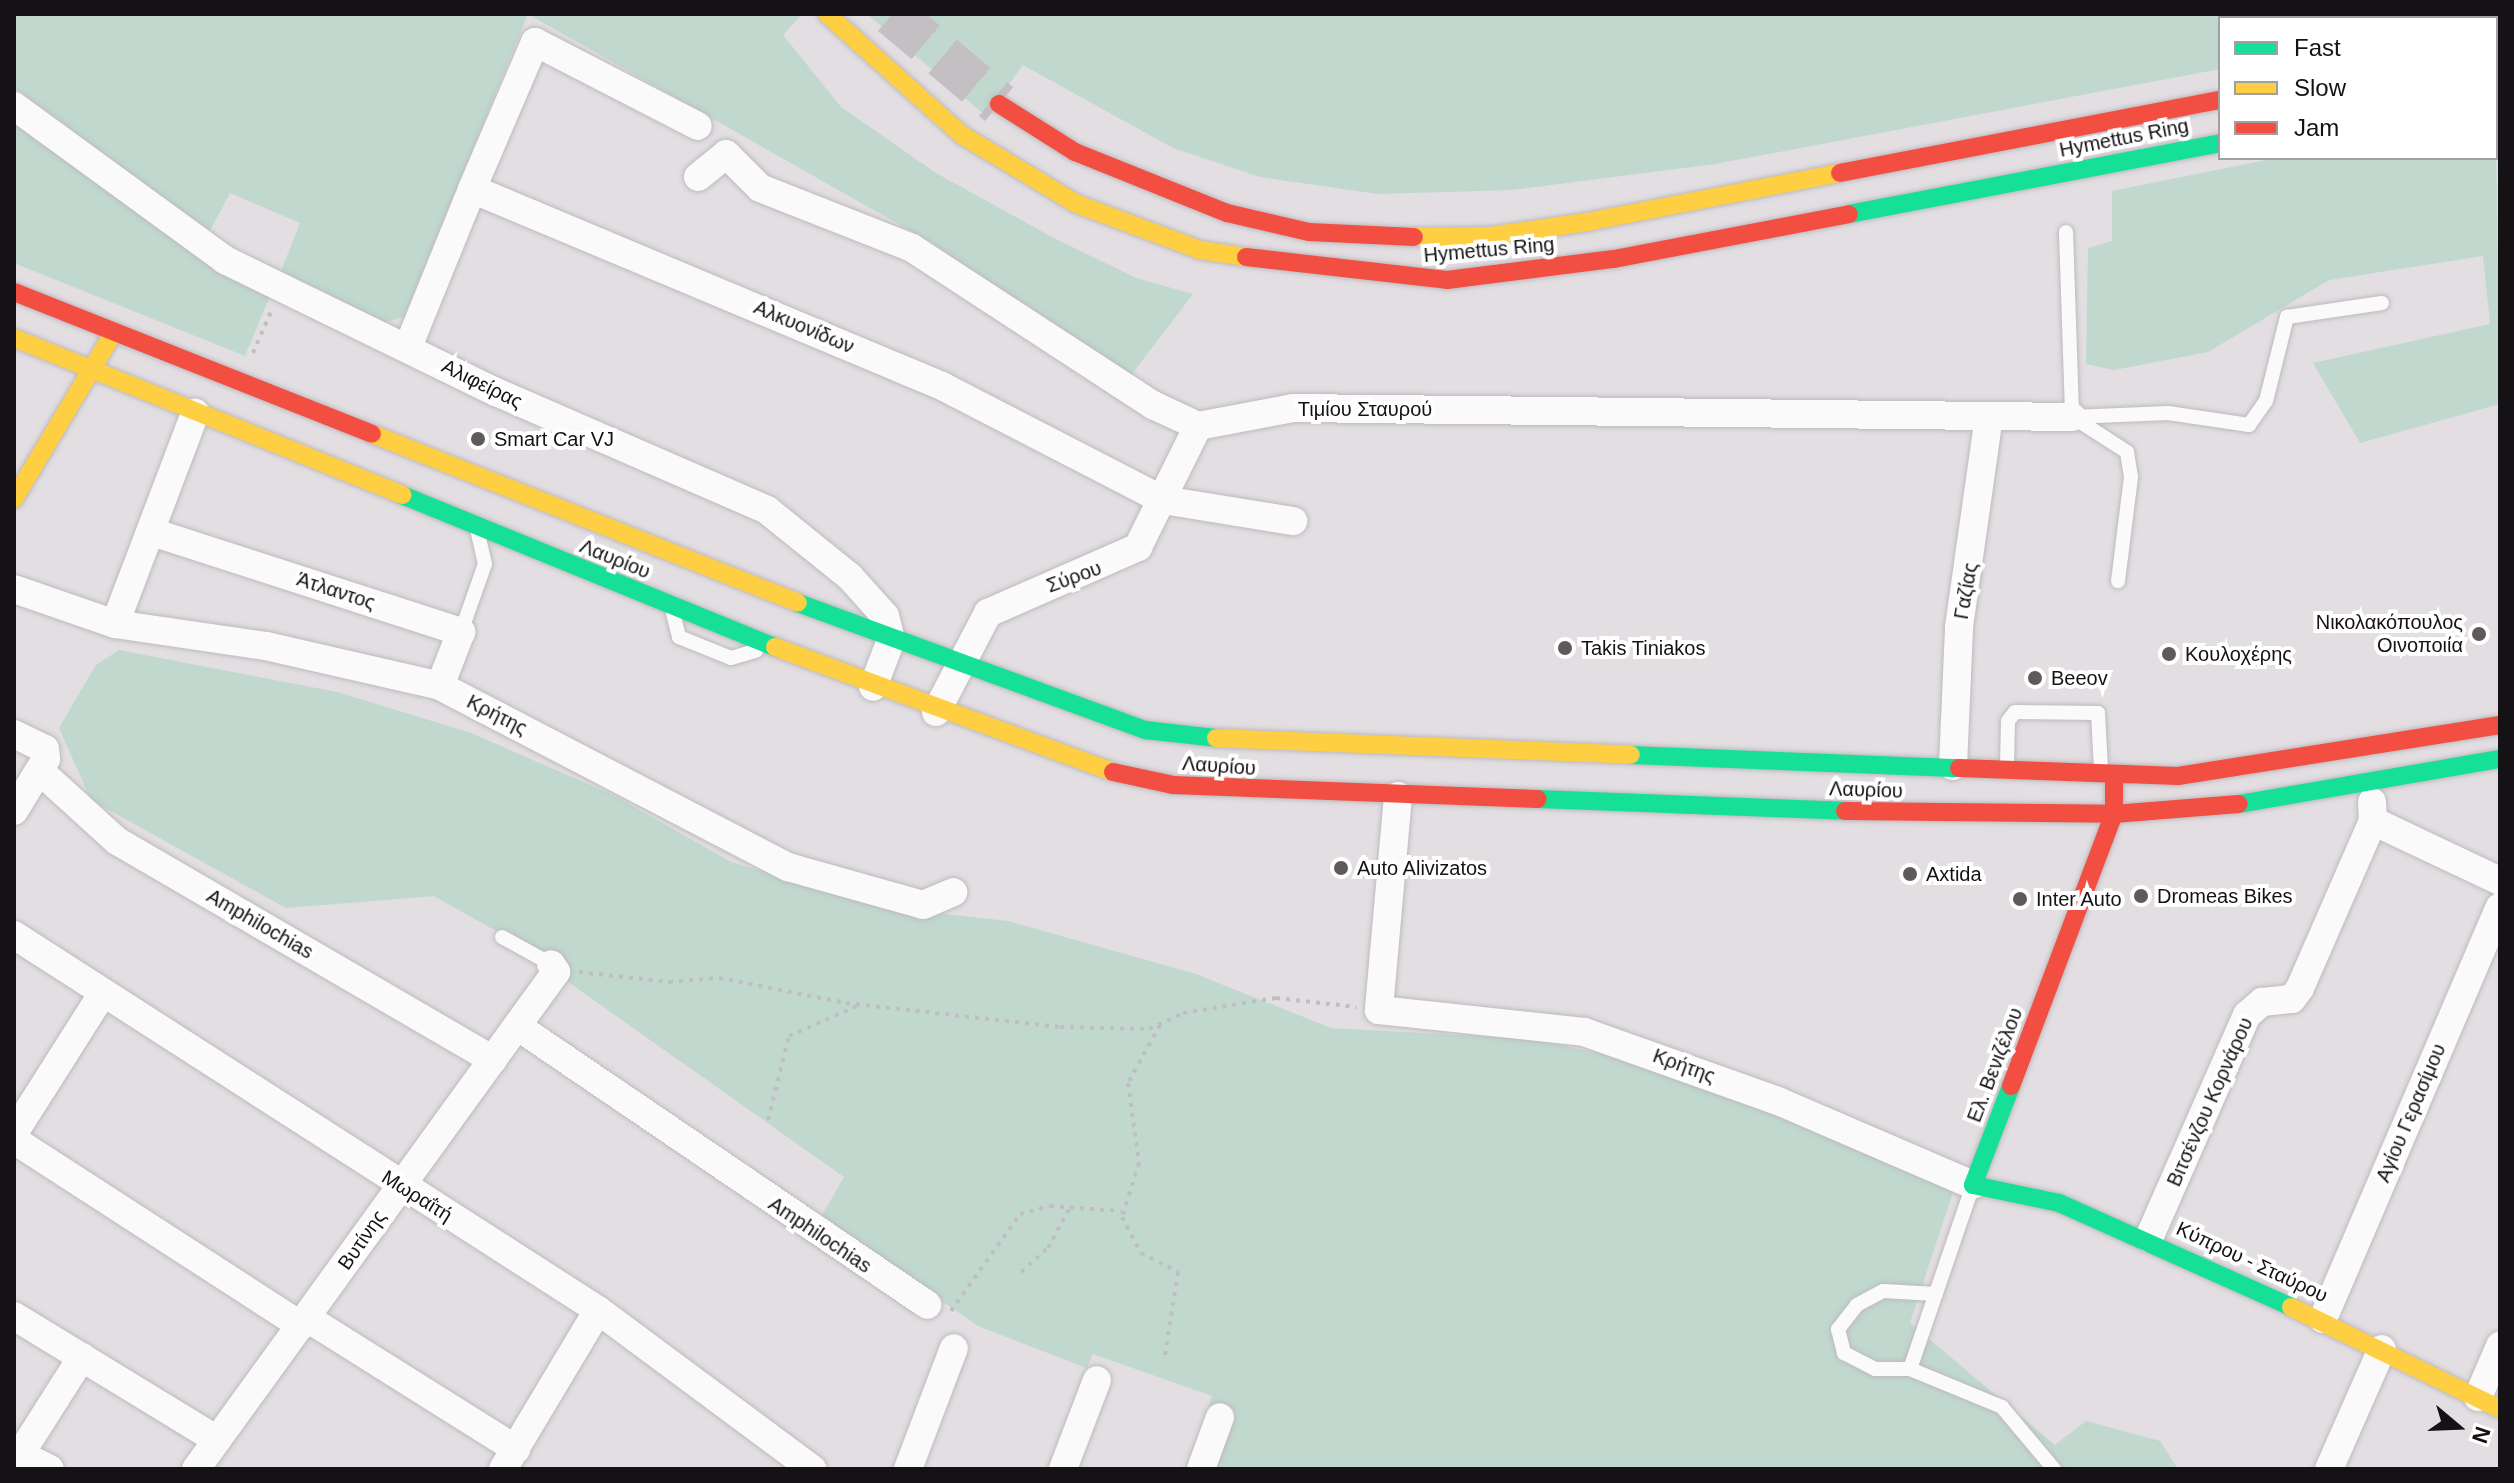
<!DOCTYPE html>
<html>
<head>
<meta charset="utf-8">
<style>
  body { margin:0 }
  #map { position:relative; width:2514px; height:1483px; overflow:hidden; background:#e2dee2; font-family:Helvetica,sans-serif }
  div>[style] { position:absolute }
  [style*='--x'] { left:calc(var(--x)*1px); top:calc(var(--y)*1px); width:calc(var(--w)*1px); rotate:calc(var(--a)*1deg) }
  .green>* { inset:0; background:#c0d8ce }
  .highway-tunnel>* { height:44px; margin-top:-22px; transform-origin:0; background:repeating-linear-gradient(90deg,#c3bfc3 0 44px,transparent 0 66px) }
  .path>* { height:4px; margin-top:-2px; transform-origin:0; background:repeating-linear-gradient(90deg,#c0bfc0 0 4px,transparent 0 10px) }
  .roads { filter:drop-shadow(0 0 2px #bdbabe) drop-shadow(0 0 2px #bdbabe) }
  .lane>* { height:14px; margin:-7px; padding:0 7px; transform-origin:7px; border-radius:7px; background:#fbfafb }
  .street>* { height:28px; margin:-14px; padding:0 14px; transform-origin:14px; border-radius:14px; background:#fbfafb }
  .fast>* { height:18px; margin:-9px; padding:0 9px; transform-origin:9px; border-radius:9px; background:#16e098 }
  .slow>* { height:18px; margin:-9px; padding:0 9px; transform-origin:9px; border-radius:9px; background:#ffcf43 }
  .jam>* { height:18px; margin:-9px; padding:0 9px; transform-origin:9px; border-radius:9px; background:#f24e42 }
  .dots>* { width:22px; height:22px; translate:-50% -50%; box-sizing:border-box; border:4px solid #fff; border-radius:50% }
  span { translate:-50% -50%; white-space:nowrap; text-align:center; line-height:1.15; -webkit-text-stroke:8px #fff; paint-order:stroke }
  .street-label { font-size:20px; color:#151215 }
  .poi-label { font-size:20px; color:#151215 }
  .left { translate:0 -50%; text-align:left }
  .right { translate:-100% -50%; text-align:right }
  .frame { position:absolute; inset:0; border:16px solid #151215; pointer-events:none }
  .legend { position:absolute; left:2218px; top:16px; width:280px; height:144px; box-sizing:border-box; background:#fff; border:2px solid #a1a0a1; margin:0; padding:10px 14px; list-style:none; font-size:24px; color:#151215 }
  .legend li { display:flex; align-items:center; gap:16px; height:40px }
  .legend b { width:40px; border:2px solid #a1a0a1 }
  .north { position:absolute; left:2418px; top:1387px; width:80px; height:80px; -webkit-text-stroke:6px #fff; paint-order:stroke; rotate:109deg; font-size:22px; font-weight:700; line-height:32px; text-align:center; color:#151215 }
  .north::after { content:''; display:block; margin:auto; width:28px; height:36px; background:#151215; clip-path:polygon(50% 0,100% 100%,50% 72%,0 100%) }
</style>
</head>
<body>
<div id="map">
  <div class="green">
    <i style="clip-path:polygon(14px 14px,802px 14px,783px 35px,841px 107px,936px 173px,1052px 237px,1136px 278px,1193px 294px,1128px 379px,932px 243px,528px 14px,404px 317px,385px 322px,279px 276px,300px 223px,230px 193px,209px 232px,14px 87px)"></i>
    <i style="clip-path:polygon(867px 14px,2500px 14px,2500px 15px,2220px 18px,2220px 69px,1715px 164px,1512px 190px,1378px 194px,1260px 177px,1173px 148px,1023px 65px,986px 116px)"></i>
    <i style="clip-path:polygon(14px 118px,272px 291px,245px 356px,14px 263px)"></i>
    <i style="clip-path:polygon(2496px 133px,2500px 404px,2360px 443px,2313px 363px,2490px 324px,2483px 256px,2329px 280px,2208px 352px,2114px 370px,2086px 364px,2088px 248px,2112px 241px,2112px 191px,2276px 158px,2496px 158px)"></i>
    <i style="clip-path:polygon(119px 650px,337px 692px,471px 733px,613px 795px,731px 862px,888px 908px,1008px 921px,1196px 974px,1331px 1028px,1530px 1039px,1666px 1067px,1955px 1186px,1910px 1323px,2055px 1445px,2086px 1421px,2160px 1441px,2178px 1469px,1188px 1469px,1212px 1396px,1093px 1354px,1087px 1368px,978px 1326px,821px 1217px,844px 1177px,496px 931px,434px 896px,286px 908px,91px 800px,59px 728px,96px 665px)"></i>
  </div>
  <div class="highway-tunnel">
    <i style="--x:892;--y:14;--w:140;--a:40.1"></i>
  </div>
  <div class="path">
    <i style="--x:253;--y:353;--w:48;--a:-66.6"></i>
    <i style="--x:579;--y:972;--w:91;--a:6.3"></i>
    <i style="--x:669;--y:982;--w:50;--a:-4.6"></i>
    <i style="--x:719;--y:978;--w:129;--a:11.1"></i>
    <i style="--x:846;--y:1003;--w:215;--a:6.4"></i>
    <i style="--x:1060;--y:1027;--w:89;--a:1.3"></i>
    <i style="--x:1149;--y:1029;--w:38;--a:-25"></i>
    <i style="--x:1183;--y:1013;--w:94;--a:-9.2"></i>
    <i style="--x:1276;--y:998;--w:81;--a:6.4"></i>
    <i style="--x:1160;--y:1025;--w:66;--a:118.9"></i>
    <i style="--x:1128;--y:1083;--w:81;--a:82.2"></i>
    <i style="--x:1139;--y:1163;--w:57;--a:107.5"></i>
    <i style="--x:1122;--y:1217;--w:41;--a:62.2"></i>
    <i style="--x:1141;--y:1253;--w:42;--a:27.2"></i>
    <i style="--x:1178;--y:1272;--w:89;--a:99"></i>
    <i style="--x:768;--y:1120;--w:87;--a:-76"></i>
    <i style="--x:789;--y:1036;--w:74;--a:-23.8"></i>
    <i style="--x:1021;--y:1272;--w:36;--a:-42"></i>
    <i style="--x:1048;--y:1248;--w:44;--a:-61.7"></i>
    <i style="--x:951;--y:1311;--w:119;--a:-54.6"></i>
    <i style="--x:1020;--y:1214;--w:31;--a:-15"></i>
    <i style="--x:1050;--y:1206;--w:71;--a:4"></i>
  </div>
  <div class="roads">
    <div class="lane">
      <i style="--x:2066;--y:232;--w:185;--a:88.1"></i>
      <i style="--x:2072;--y:417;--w:96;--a:-2.4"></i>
      <i style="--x:2168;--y:413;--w:82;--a:8.4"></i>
      <i style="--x:2249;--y:425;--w:29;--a:-55"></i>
      <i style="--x:2266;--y:401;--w:87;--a:-76"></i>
      <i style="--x:2287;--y:317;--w:96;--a:-8.4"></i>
      <i style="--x:2076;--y:419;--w:61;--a:32.9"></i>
      <i style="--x:2127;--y:452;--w:25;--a:81"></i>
      <i style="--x:2131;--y:477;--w:105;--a:97.1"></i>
      <i style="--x:673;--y:613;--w:25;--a:76"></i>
      <i style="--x:679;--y:637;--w:56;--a:22"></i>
      <i style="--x:731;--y:658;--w:26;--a:-16"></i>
      <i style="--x:461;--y:632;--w:72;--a:-70.6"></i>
      <i style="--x:485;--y:564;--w:31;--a:-103"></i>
      <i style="--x:2007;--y:765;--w:44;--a:-88.7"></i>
      <i style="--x:2008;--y:721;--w:11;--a:-52"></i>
      <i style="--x:2015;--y:712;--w:83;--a:0.7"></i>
      <i style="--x:2098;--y:713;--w:56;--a:86.9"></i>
      <i style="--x:502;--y:937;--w:56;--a:28.9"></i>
      <i style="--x:1936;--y:1294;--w:53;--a:-176.8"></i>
      <i style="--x:1883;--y:1291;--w:30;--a:152"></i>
      <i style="--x:1857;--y:1305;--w:31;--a:128"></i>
      <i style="--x:1838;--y:1329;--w:25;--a:76"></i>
      <i style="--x:1844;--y:1353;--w:35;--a:27"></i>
      <i style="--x:1875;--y:1369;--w:35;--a:0"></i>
      <i style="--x:1910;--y:1369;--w:100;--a:22.4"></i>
      <i style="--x:2002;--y:1407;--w:81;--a:50"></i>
      <i style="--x:1910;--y:1369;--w:194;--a:-71.1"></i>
    </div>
    <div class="street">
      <i style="--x:14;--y:106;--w:261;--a:36.1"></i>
      <i style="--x:225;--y:260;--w:301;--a:26"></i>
      <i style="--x:496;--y:392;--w:296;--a:23.5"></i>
      <i style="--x:767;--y:510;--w:107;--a:38.9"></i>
      <i style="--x:850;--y:577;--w:52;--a:48.1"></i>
      <i style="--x:885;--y:616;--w:25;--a:76"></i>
      <i style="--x:891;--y:640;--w:50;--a:111"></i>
      <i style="--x:698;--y:177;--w:36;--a:-39"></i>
      <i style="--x:726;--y:154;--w:48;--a:45"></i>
      <i style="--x:760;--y:188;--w:163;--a:21.5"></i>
      <i style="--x:912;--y:248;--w:288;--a:33.1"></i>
      <i style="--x:1153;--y:405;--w:50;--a:25"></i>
      <i style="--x:1198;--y:426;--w:97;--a:-10.7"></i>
      <i style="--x:1293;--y:408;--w:779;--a:0.66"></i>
      <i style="--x:472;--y:189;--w:160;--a:-66.8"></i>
      <i style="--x:535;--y:42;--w:183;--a:27.3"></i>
      <i style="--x:408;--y:347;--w:170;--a:-67.9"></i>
      <i style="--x:472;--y:189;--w:510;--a:22.74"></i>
      <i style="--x:942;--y:386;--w:249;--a:27.3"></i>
      <i style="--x:1163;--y:500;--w:132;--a:9.2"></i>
      <i style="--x:155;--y:533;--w:322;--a:17.9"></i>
      <i style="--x:461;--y:632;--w:58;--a:111.3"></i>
      <i style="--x:14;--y:589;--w:107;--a:19.1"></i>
      <i style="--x:115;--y:624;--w:153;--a:8.3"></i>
      <i style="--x:266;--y:646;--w:179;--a:12.9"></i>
      <i style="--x:440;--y:686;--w:392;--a:27.5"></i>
      <i style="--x:788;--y:867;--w:140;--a:15.7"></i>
      <i style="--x:923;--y:905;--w:33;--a:-23"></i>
      <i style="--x:115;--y:624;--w:226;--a:-69.2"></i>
      <i style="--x:936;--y:712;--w:112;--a:-62.3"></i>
      <i style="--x:988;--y:613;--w:164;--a:-23.7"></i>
      <i style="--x:1138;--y:547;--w:135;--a:-63.6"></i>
      <i style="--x:14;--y:734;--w:34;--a:26"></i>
      <i style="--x:45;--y:749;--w:10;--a:84"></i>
      <i style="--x:46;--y:759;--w:61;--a:121.6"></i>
      <i style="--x:1953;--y:766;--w:139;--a:-87.5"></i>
      <i style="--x:1959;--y:627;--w:213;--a:-81.9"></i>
      <i style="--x:40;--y:771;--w:104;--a:42.3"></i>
      <i style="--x:117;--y:841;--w:435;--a:30.2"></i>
      <i style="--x:1398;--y:796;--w:215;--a:95.1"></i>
      <i style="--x:1379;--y:1010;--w:206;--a:6.1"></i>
      <i style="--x:1584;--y:1032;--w:206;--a:19.6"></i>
      <i style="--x:1778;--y:1101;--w:212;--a:23.3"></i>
      <i style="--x:2372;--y:802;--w:19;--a:87"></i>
      <i style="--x:2373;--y:821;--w:140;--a:25.3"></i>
      <i style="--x:14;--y:935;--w:694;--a:32.71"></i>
      <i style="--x:598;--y:1310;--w:267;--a:36.6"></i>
      <i style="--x:517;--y:1026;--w:496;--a:34.2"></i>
      <i style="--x:14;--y:1133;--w:166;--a:-57.6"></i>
      <i style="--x:14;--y:1140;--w:342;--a:32.9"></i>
      <i style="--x:2149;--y:1238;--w:244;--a:-66.3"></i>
      <i style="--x:2247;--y:1015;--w:20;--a:-41"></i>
      <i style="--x:2262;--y:1002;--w:30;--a:-6"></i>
      <i style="--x:2292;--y:999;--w:14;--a:-54"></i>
      <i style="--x:2300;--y:988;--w:182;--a:-66.4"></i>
      <i style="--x:14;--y:1316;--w:238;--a:31.4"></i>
      <i style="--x:307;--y:1318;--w:247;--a:32.1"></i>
      <i style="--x:2323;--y:1319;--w:448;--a:-66.8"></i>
      <i style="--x:2478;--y:1397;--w:56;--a:-66.7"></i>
      <i style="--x:14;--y:1451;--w:40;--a:26.6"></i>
      <i style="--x:14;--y:1464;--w:127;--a:-57.6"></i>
      <i style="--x:196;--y:1469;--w:614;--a:-54.08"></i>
      <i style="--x:556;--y:972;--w:9;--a:-122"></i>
      <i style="--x:503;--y:1469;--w:185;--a:-59.1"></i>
      <i style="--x:908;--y:1469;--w:129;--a:-69.2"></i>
      <i style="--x:1063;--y:1469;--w:95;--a:-69.1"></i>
      <i style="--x:1201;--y:1469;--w:55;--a:-69.9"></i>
      <i style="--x:2329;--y:1469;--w:131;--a:-66.2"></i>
    </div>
    <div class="fast">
      <i style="--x:1849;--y:214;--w:378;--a:-10.8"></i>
      <i style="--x:402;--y:495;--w:403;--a:22.2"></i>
      <i style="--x:798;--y:603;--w:370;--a:20.1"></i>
      <i style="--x:1145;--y:730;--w:71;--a:6.4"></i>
      <i style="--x:1631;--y:755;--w:328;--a:2.3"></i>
      <i style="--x:1538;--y:799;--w:307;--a:2.2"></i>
      <i style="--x:2239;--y:804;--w:265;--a:-9.8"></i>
      <i style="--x:2011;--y:1086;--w:106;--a:111"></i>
      <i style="--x:1973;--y:1185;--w:88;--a:11.8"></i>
      <i style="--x:2059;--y:1203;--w:254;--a:24.1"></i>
    </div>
    <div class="slow">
      <i style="--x:827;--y:14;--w:181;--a:41.9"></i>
      <i style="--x:962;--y:135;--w:134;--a:31"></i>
      <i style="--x:1077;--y:204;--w:131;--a:20.5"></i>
      <i style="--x:1200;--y:250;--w:47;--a:8.7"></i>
      <i style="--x:2496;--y:46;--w:4;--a:-14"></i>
      <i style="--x:1414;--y:237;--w:77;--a:-0.7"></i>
      <i style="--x:1491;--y:236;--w:97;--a:-8.3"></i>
      <i style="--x:1587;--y:222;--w:258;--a:-11"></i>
      <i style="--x:14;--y:338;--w:419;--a:22"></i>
      <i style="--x:372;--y:434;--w:458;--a:21.6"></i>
      <i style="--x:14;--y:499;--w:195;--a:-59.1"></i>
      <i style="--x:775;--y:647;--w:360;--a:20.3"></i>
      <i style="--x:1216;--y:738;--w:415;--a:2.3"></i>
      <i style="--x:2291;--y:1307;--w:233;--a:26"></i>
    </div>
    <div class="jam">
      <i style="--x:2496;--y:99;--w:4;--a:-14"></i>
      <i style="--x:999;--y:104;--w:90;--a:32.3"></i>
      <i style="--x:1075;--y:152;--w:164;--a:21.9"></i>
      <i style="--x:1227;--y:213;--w:84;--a:13"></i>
      <i style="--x:1309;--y:232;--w:105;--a:2.7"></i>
      <i style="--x:1840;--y:173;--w:387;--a:-10.9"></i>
      <i style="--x:1246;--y:257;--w:202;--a:6.5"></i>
      <i style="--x:1447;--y:280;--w:168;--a:-7.2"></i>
      <i style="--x:1614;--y:259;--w:239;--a:-10.8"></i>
      <i style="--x:14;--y:292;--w:385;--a:21.6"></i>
      <i style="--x:1959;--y:768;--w:219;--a:2.1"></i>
      <i style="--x:2178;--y:776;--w:326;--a:-9"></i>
      <i style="--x:1113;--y:772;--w:61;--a:12.2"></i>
      <i style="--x:1173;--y:785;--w:365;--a:2.2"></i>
      <i style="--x:1845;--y:811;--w:269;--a:0.6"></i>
      <i style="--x:2114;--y:814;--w:125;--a:-4.6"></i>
      <i style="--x:2011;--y:1086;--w:291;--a:-69.3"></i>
      <i style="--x:2114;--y:814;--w:30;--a:-90"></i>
    </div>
  </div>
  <div class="dots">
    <i style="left:478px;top:439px;background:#5d595d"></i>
    <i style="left:2479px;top:634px;background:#5d595d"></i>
    <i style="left:1565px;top:648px;background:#5d595d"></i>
    <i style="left:2169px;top:654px;background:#5d595d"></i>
    <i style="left:2035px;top:678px;background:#5d595d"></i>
    <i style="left:1341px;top:868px;background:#5d595d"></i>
    <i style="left:1910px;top:874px;background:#5d595d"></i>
    <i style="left:2141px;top:896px;background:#5d595d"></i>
    <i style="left:2020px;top:899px;background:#5d595d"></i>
  </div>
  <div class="street-label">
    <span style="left:2124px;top:138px;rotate:-11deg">Hymettus Ring</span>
    <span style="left:1489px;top:250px;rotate:-5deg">Hymettus Ring</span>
    <span style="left:804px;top:327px;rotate:23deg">Αλκυονίδων</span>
    <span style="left:482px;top:384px;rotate:26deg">Αλιφείρας</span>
    <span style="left:1365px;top:409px">Τιμίου Σταυρού</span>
    <span style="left:615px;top:559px;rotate:22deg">Λαυρίου</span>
    <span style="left:1074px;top:577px;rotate:-20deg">Σύρου</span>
    <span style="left:336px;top:591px;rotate:18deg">Άτλαντος</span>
    <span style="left:1966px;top:591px;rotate:-80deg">Γαζίας</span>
    <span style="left:497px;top:715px;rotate:27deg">Κρήτης</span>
    <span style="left:1219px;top:766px;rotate:4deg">Λαυρίου</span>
    <span style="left:1866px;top:790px;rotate:2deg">Λαυρίου</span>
    <span style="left:260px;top:924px;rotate:30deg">Amphilochias</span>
    <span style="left:1995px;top:1065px;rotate:-69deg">Ελ. Βενιζέλου</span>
    <span style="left:1684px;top:1066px;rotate:20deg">Κρήτης</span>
    <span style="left:2210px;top:1102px;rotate:-66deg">Βιτσένζου Κορνάρου</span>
    <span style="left:2411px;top:1113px;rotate:-67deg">Αγίου Γερασίμου</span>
    <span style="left:417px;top:1196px;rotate:32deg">Μωραΐτή</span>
    <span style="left:820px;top:1235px;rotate:34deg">Amphilochias</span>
    <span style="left:362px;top:1240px;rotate:-55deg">Βυτίνης</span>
    <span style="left:2252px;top:1262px;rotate:25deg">Κύπρου - Σταύρου</span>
  </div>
  <div class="poi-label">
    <span class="left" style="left:494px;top:439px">Smart Car VJ</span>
    <span class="right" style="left:2463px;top:634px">Νικολακόπουλος<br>Οινοποιία</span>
    <span class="left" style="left:1581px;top:648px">Takis Tiniakos</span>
    <span class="left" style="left:2185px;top:654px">Κουλοχέρης</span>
    <span class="left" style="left:2051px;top:678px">Beeov</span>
    <span class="left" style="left:1357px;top:868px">Auto Alivizatos</span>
    <span class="left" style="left:1926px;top:874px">Axtida</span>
    <span class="left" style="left:2157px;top:896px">Dromeas Bikes</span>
    <span class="left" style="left:2036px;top:899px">Inter Auto</span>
  </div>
  <div class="frame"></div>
  <ul class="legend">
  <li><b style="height:10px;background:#16e098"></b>Fast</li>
  <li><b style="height:10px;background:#ffcf43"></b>Slow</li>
  <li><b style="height:10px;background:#f24e42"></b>Jam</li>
  </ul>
  <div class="north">N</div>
</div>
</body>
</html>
